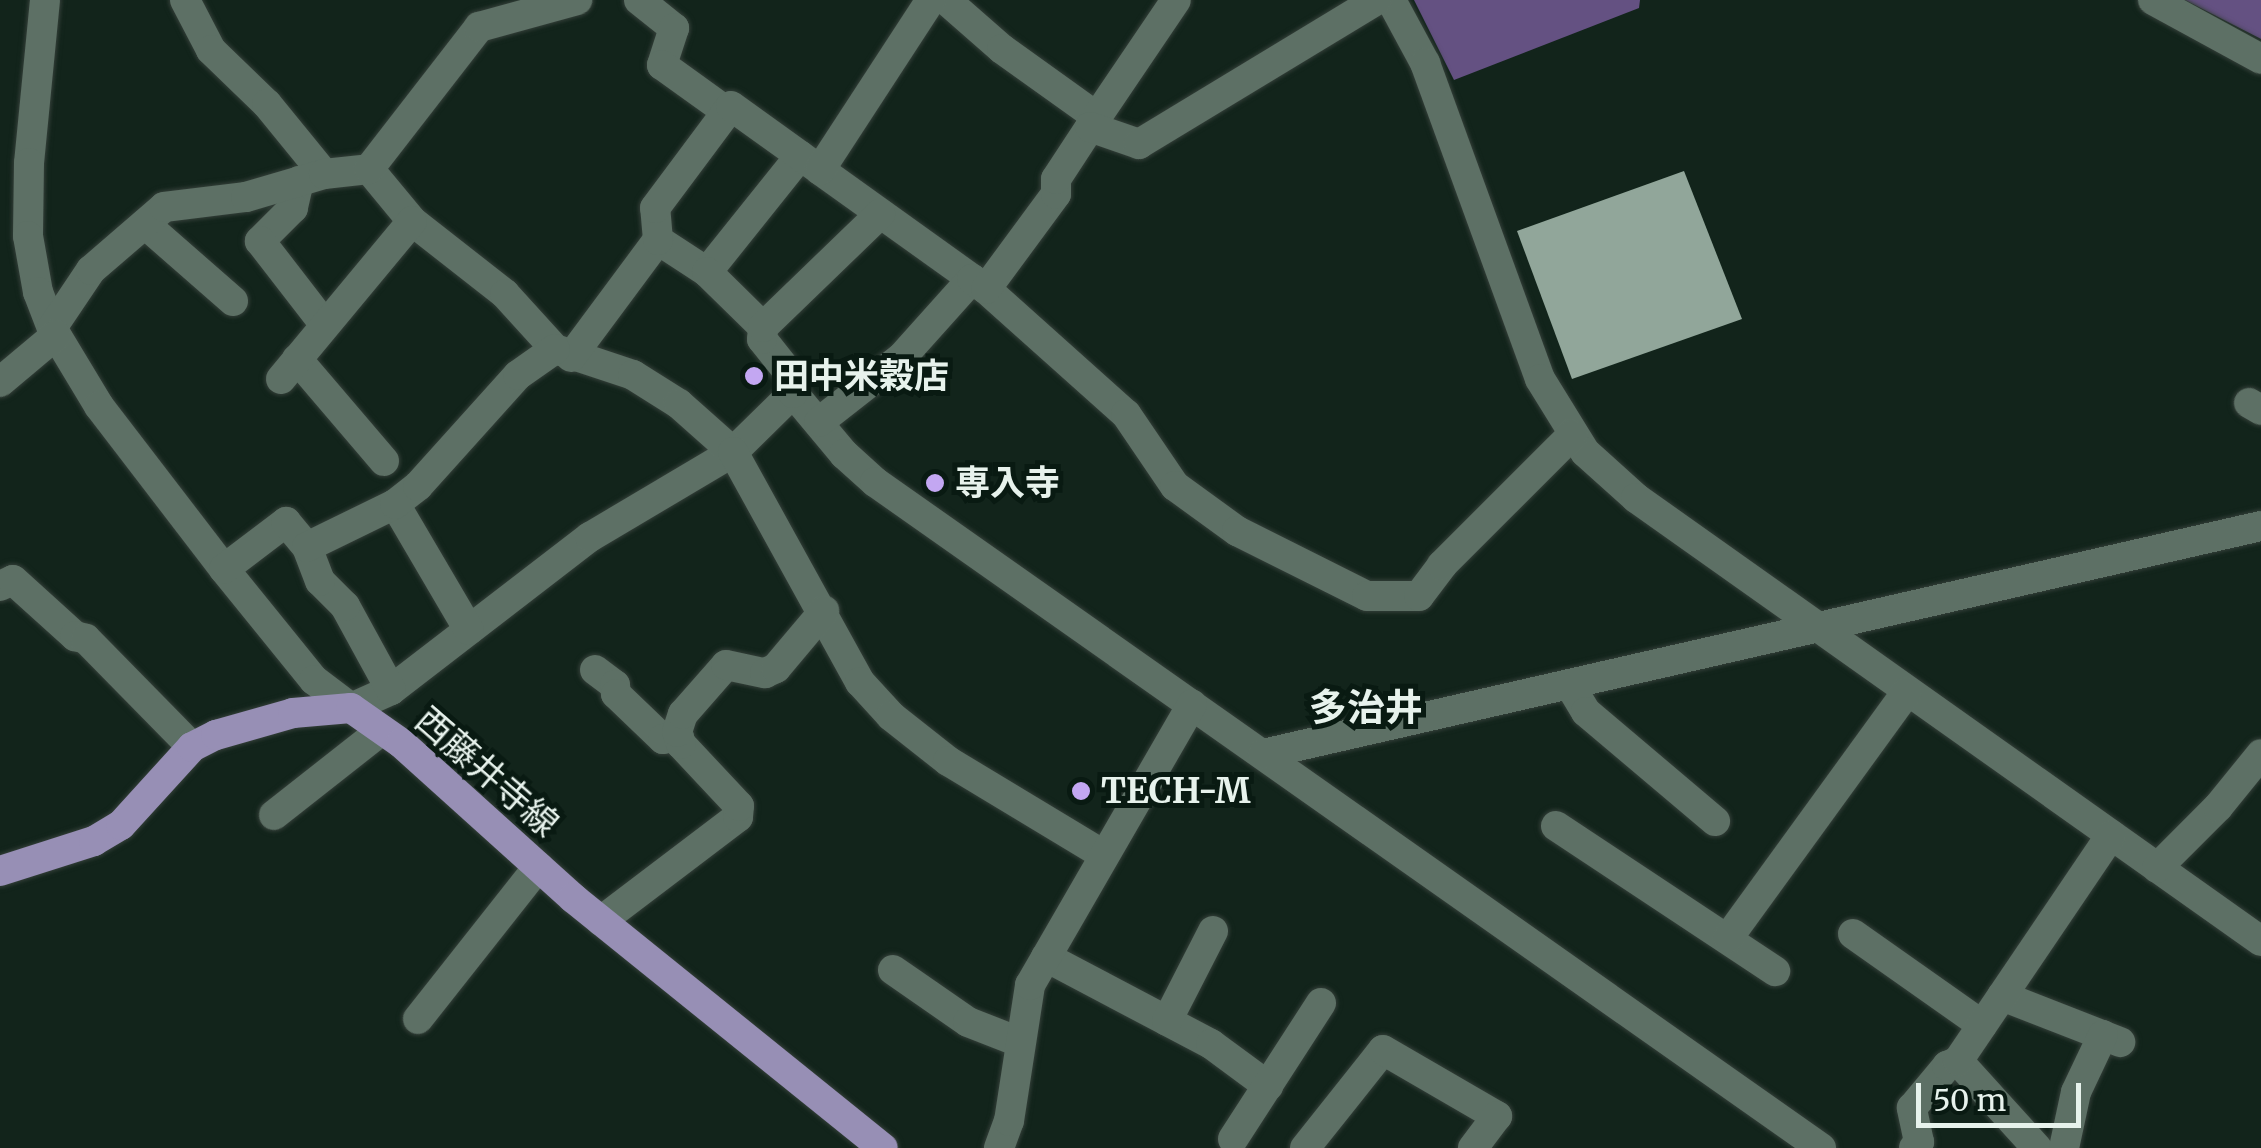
<!DOCTYPE html>
<html>
<head>
<meta charset="utf-8">
<style>
  body { margin:0 }
  #map { position:relative; width:2261px; height:1148px; overflow:hidden; background:#12241b; font-family:Merriweather,"Noto Sans JP",serif }
  div>[style] { position:absolute }
  [style*='--x'] { left:calc(var(--x)*1px); top:calc(var(--y)*1px); width:calc(var(--w)*1px); rotate:calc(var(--a)*1deg) }
  .water>* { inset:0; background:#645182 }
  .building>* { inset:0; background:#91a69a }
  .roads { filter:drop-shadow(0 0 2px #343f39) drop-shadow(0 0 2px #343f39) }
  .minor>* { height:30px; margin:-15px; padding:0 15px; transform-origin:15px; border-radius:15px; background:#5d7065 }
  .major>* { height:30px; margin:-15px; padding:0 15px; transform-origin:15px; border-radius:15px; background:#978fb5 }
  .dots>* { width:28px; height:28px; translate:-50% -50%; box-sizing:border-box; border:5px solid #091a12; border-radius:50% }
  span { translate:-50% -50%; white-space:nowrap; text-align:center; line-height:1.15; -webkit-text-stroke:10px #091a12; paint-order:stroke }
  .poi-label { font-size:35px; color:#e7f2ec; font-weight:700 }
  .left { translate:0 -50%; text-align:left }
  .street-label { font-size:35px; color:#e7f2ec }
  .neighbourhood-label { font-size:38px; color:#e7f2ec; font-weight:700 }
  .scale { position:absolute; left:1916px; top:1083px; width:165px; height:45px; box-sizing:border-box; border:5px solid #e7f2ec; border-top:0; padding-left:12px; font-size:30px; line-height:35px; white-space:nowrap; color:#e7f2ec; -webkit-text-stroke:8px #091a12; paint-order:stroke }
</style>
</head>
<body>
<div id="map">
  <div class="water">
    <i style="clip-path:polygon(1414px 0,1640px 0,1639px 8px,1454px 80px)"></i>
    <i style="clip-path:polygon(2185px 0,2261px 0,2261px 39px)"></i>
  </div>
  <div class="building">
    <i style="clip-path:polygon(1684px 171px,1742px 319px,1572px 379px,1517px 231px)"></i>
  </div>
  <div class="roads">
    <div class="minor">
      <i style="--x:45;--y:0;--w:164;--a:95.6"></i>
      <i style="--x:29;--y:163;--w:73;--a:90.8"></i>
      <i style="--x:28;--y:236;--w:57;--a:79.9"></i>
      <i style="--x:38;--y:292;--w:39;--a:69"></i>
      <i style="--x:52;--y:328;--w:91;--a:58.9"></i>
      <i style="--x:99;--y:406;--w:205;--a:52.5"></i>
      <i style="--x:224;--y:569;--w:143;--a:51"></i>
      <i style="--x:314;--y:680;--w:46;--a:37.1"></i>
      <i style="--x:351;--y:708;--w:44;--a:-24.2"></i>
      <i style="--x:391;--y:690;--w:251;--a:-37.6"></i>
      <i style="--x:590;--y:537;--w:166;--a:-30.7"></i>
      <i style="--x:733;--y:452;--w:84;--a:-44.5"></i>
      <i style="--x:793;--y:393;--w:80;--a:50.1"></i>
      <i style="--x:844;--y:454;--w:42;--a:42.1"></i>
      <i style="--x:875;--y:482;--w:1157;--a:35.15"></i>
      <i style="--x:185;--y:0;--w:56;--a:62.5"></i>
      <i style="--x:211;--y:50;--w:78;--a:44"></i>
      <i style="--x:267;--y:104;--w:90;--a:50.8"></i>
      <i style="--x:639;--y:0;--w:45;--a:38.7"></i>
      <i style="--x:674;--y:28;--w:39;--a:108"></i>
      <i style="--x:662;--y:65;--w:79;--a:35.7"></i>
      <i style="--x:946;--y:0;--w:74;--a:41.2"></i>
      <i style="--x:1002;--y:49;--w:117;--a:35.6"></i>
      <i style="--x:1391;--y:0;--w:72;--a:61.6"></i>
      <i style="--x:1425;--y:63;--w:336;--a:70"></i>
      <i style="--x:1540;--y:379;--w:86;--a:58.3"></i>
      <i style="--x:1585;--y:452;--w:69;--a:42"></i>
      <i style="--x:1636;--y:498;--w:766;--a:35.33"></i>
      <i style="--x:2153;--y:0;--w:123;--a:28.6"></i>
      <i style="--x:1090;--y:127;--w:153;--a:-55.9"></i>
      <i style="--x:369;--y:169;--w:67;--a:50.4"></i>
      <i style="--x:412;--y:221;--w:118;--a:38.1"></i>
      <i style="--x:505;--y:294;--w:74;--a:47.7"></i>
      <i style="--x:555;--y:349;--w:82;--a:18.4"></i>
      <i style="--x:633;--y:375;--w:54;--a:32.2"></i>
      <i style="--x:679;--y:404;--w:72;--a:41.6"></i>
      <i style="--x:733;--y:452;--w:263;--a:61.1"></i>
      <i style="--x:860;--y:682;--w:46;--a:47.6"></i>
      <i style="--x:891;--y:716;--w:73;--a:38.3"></i>
      <i style="--x:948;--y:761;--w:182;--a:31.1"></i>
      <i style="--x:820;--y:170;--w:187;--a:35.6"></i>
      <i style="--x:299;--y:181;--w:28;--a:103"></i>
      <i style="--x:293;--y:208;--w:47;--a:135"></i>
      <i style="--x:260;--y:241;--w:106;--a:52.3"></i>
      <i style="--x:145;--y:224;--w:117;--a:41.2"></i>
      <i style="--x:658;--y:240;--w:59;--a:33.1"></i>
      <i style="--x:707;--y:272;--w:149;--a:-51.3"></i>
      <i style="--x:707;--y:272;--w:78;--a:44.5"></i>
      <i style="--x:986;--y:289;--w:188;--a:41.8"></i>
      <i style="--x:1126;--y:414;--w:87;--a:55.8"></i>
      <i style="--x:1175;--y:486;--w:77;--a:36"></i>
      <i style="--x:1237;--y:531;--w:145;--a:26.6"></i>
      <i style="--x:1367;--y:596;--w:52;--a:0"></i>
      <i style="--x:1419;--y:596;--w:39;--a:-53"></i>
      <i style="--x:1442;--y:565;--w:184;--a:-45"></i>
      <i style="--x:52;--y:328;--w:70;--a:-56.1"></i>
      <i style="--x:91;--y:270;--w:96;--a:-40.8"></i>
      <i style="--x:164;--y:207;--w:83;--a:-7"></i>
      <i style="--x:246;--y:197;--w:81;--a:-16.4"></i>
      <i style="--x:324;--y:174;--w:45;--a:-6.3"></i>
      <i style="--x:369;--y:169;--w:180;--a:-52.2"></i>
      <i style="--x:479;--y:27;--w:102;--a:-15.4"></i>
      <i style="--x:571;--y:357;--w:146;--a:-53.4"></i>
      <i style="--x:658;--y:240;--w:32;--a:-95"></i>
      <i style="--x:655;--y:208;--w:127;--a:-53.3"></i>
      <i style="--x:731;--y:106;--w:110;--a:35.7"></i>
      <i style="--x:820;--y:170;--w:203;--a:-56.9"></i>
      <i style="--x:297;--y:359;--w:134;--a:49.5"></i>
      <i style="--x:281;--y:379;--w:205;--a:-50.3"></i>
      <i style="--x:0;--y:382;--w:73;--a:-40"></i>
      <i style="--x:793;--y:393;--w:20;--a:-101"></i>
      <i style="--x:789;--y:373;--w:43;--a:-128.5"></i>
      <i style="--x:762;--y:339;--w:12;--a:-85"></i>
      <i style="--x:763;--y:327;--w:163;--a:-44"></i>
      <i style="--x:2249;--y:403;--w:14;--a:30"></i>
      <i style="--x:819;--y:422;--w:105;--a:-38.1"></i>
      <i style="--x:902;--y:357;--w:105;--a:-48.1"></i>
      <i style="--x:972;--y:279;--w:17;--a:36"></i>
      <i style="--x:986;--y:289;--w:118;--a:-53.6"></i>
      <i style="--x:1056;--y:194;--w:15;--a:-90"></i>
      <i style="--x:1056;--y:179;--w:62;--a:-56.8"></i>
      <i style="--x:1090;--y:127;--w:52;--a:19.1"></i>
      <i style="--x:1139;--y:144;--w:278;--a:-31.2"></i>
      <i style="--x:395;--y:504;--w:146;--a:59.6"></i>
      <i style="--x:224;--y:569;--w:78;--a:-37.2"></i>
      <i style="--x:286;--y:522;--w:33;--a:50"></i>
      <i style="--x:0;--y:586;--w:14;--a:-25"></i>
      <i style="--x:13;--y:580;--w:84;--a:42.1"></i>
      <i style="--x:75;--y:636;--w:11;--a:15"></i>
      <i style="--x:86;--y:639;--w:151;--a:45.5"></i>
      <i style="--x:595;--y:670;--w:25;--a:37"></i>
      <i style="--x:615;--y:685;--w:9;--a:84"></i>
      <i style="--x:616;--y:694;--w:65;--a:43.8"></i>
      <i style="--x:663;--y:739;--w:16;--a:-11"></i>
      <i style="--x:1571;--y:687;--w:29;--a:59"></i>
      <i style="--x:1586;--y:712;--w:169;--a:40.2"></i>
      <i style="--x:391;--y:690;--w:96;--a:-118.7"></i>
      <i style="--x:345;--y:606;--w:35;--a:-135"></i>
      <i style="--x:320;--y:581;--w:36;--a:-111"></i>
      <i style="--x:307;--y:547;--w:98;--a:-26"></i>
      <i style="--x:395;--y:504;--w:29;--a:-38"></i>
      <i style="--x:418;--y:486;--w:149;--a:-48"></i>
      <i style="--x:518;--y:375;--w:45;--a:-35.1"></i>
      <i style="--x:1263;--y:754;--w:1024;--a:-12.87"></i>
      <i style="--x:274;--y:815;--w:137;--a:-38.2"></i>
      <i style="--x:1556;--y:826;--w:263;--a:33.5"></i>
      <i style="--x:2157;--y:868;--w:86;--a:-45"></i>
      <i style="--x:2218;--y:807;--w:68;--a:-50.9"></i>
      <i style="--x:601;--y:921;--w:172;--a:-37.2"></i>
      <i style="--x:738;--y:817;--w:11;--a:-85"></i>
      <i style="--x:739;--y:806;--w:85;--a:-133.1"></i>
      <i style="--x:681;--y:744;--w:13;--a:-108"></i>
      <i style="--x:677;--y:732;--w:19;--a:-72"></i>
      <i style="--x:683;--y:714;--w:65;--a:-48.7"></i>
      <i style="--x:726;--y:665;--w:40;--a:12"></i>
      <i style="--x:765;--y:673;--w:12;--a:-24"></i>
      <i style="--x:776;--y:668;--w:75;--a:-49.9"></i>
      <i style="--x:1853;--y:934;--w:158;--a:35.2"></i>
      <i style="--x:1728;--y:938;--w:304;--a:-54"></i>
      <i style="--x:1046;--y:957;--w:187;--a:27.8"></i>
      <i style="--x:1211;--y:1044;--w:71;--a:36.4"></i>
      <i style="--x:893;--y:970;--w:91;--a:34.7"></i>
      <i style="--x:968;--y:1022;--w:55;--a:21.4"></i>
      <i style="--x:2002;--y:996;--w:127;--a:21.3"></i>
      <i style="--x:418;--y:1019;--w:194;--a:-51.7"></i>
      <i style="--x:1167;--y:1021;--w:101;--a:-62.9"></i>
      <i style="--x:1233;--y:1139;--w:162;--a:-57.1"></i>
      <i style="--x:999;--y:1148;--w:29;--a:-70"></i>
      <i style="--x:1009;--y:1121;--w:138;--a:-81.2"></i>
      <i style="--x:1030;--y:985;--w:324;--a:-60"></i>
      <i style="--x:1305;--y:1148;--w:125;--a:-51.5"></i>
      <i style="--x:1383;--y:1050;--w:132;--a:30.1"></i>
      <i style="--x:1497;--y:1116;--w:40;--a:127"></i>
      <i style="--x:1914;--y:1148;--w:8;--a:-50"></i>
      <i style="--x:1919;--y:1142;--w:35;--a:-102"></i>
      <i style="--x:1912;--y:1108;--w:55;--a:-50.2"></i>
      <i style="--x:1947;--y:1066;--w:12;--a:-24"></i>
      <i style="--x:2037;--y:1148;--w:118;--a:-132.2"></i>
      <i style="--x:1958;--y:1061;--w:273;--a:-55.9"></i>
      <i style="--x:2064;--y:1148;--w:57;--a:-77.9"></i>
      <i style="--x:2076;--y:1092;--w:63;--a:-64.7"></i>
    </div>
    <div class="major">
      <i style="--x:0;--y:871;--w:99;--a:-17.7"></i>
      <i style="--x:94;--y:841;--w:31;--a:-31"></i>
      <i style="--x:121;--y:825;--w:105;--a:-47.7"></i>
      <i style="--x:192;--y:747;--w:27;--a:-27"></i>
      <i style="--x:216;--y:735;--w:80;--a:-15.9"></i>
      <i style="--x:293;--y:713;--w:58;--a:-4.9"></i>
      <i style="--x:351;--y:708;--w:61;--a:35"></i>
      <i style="--x:401;--y:743;--w:232;--a:42"></i>
      <i style="--x:573;--y:898;--w:398;--a:38.9"></i>
    </div>
  </div>
  <div class="dots">
    <i style="left:754px;top:376px;background:#c3a7f2"></i>
    <i style="left:935px;top:483px;background:#c3a7f2"></i>
    <i style="left:1081px;top:791px;background:#c3a7f2"></i>
  </div>
  <div class="poi-label">
    <span class="left" style="left:774px;top:376px">田中米穀店</span>
    <span class="left" style="left:955px;top:483px">専入寺</span>
    <span class="left" style="left:1101px;top:791px">TECH-M</span>
  </div>
  <div class="street-label">
    <span style="left:487px;top:772px;rotate:41deg">西藤井寺線</span>
  </div>
  <div class="neighbourhood-label">
    <span style="left:1366px;top:708px">多治井</span>
  </div>
  <div class="scale">50 m</div>
</div>
</body>
</html>
